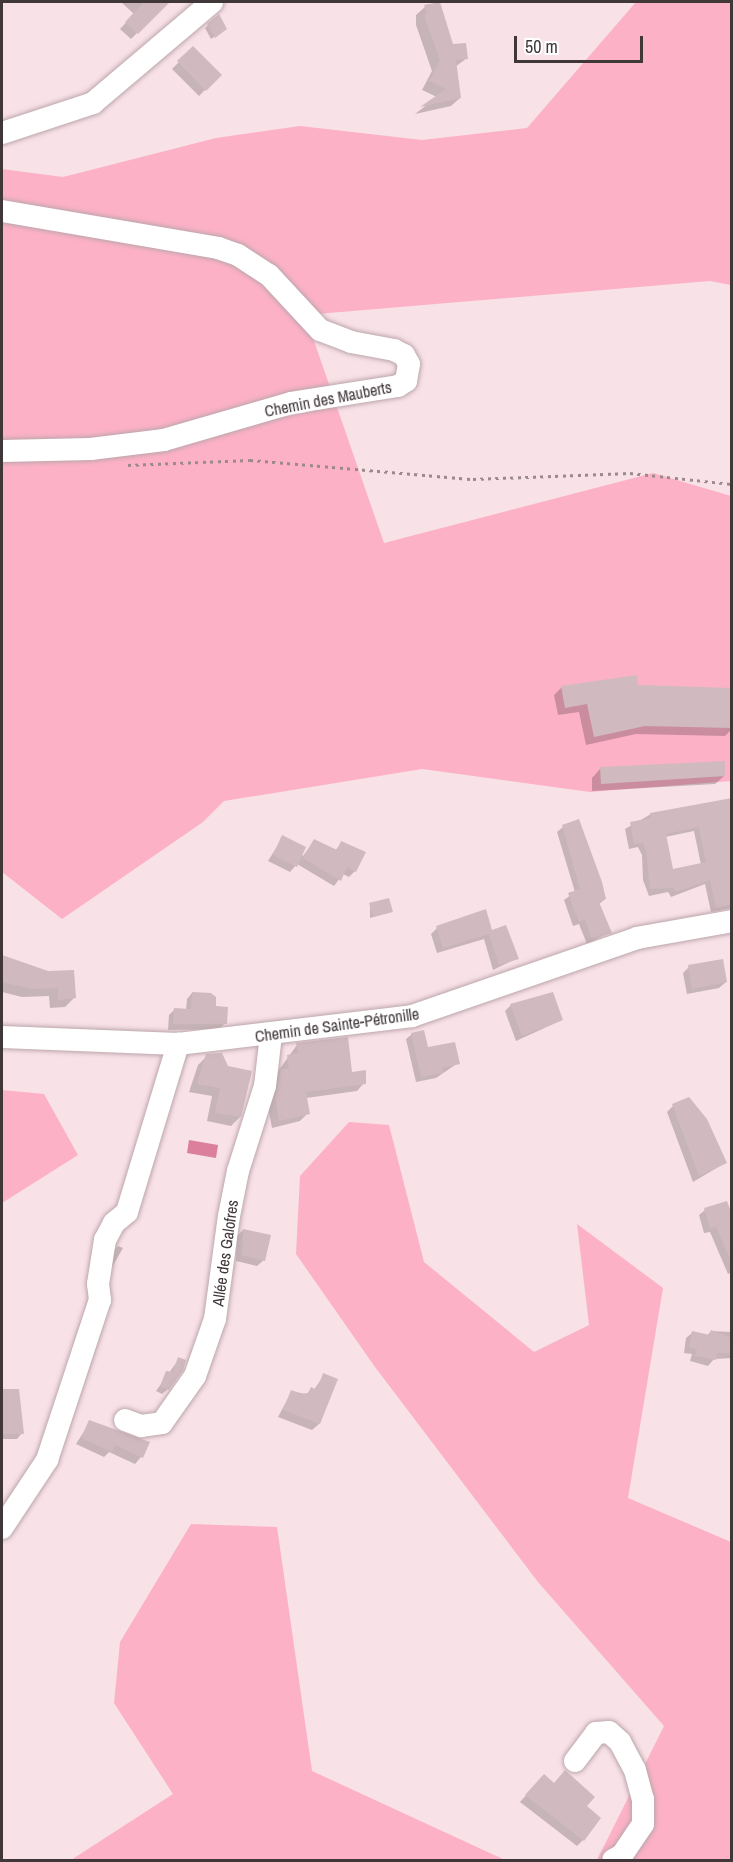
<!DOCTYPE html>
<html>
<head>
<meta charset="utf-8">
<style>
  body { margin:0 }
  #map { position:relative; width:733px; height:1862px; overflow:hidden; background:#f8e1e7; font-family:"Archivo Narrow",sans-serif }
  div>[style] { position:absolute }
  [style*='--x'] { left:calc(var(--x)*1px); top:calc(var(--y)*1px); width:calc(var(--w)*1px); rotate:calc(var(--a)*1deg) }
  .green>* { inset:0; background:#fcb1c7 }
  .water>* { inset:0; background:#db7f9c }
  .shadow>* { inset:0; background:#0003 }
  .building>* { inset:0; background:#d0bac0 }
  .path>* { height:3px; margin-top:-1.5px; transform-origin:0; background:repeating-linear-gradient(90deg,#9a8a8e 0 3px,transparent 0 7.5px) }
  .roads { filter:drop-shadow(0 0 2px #bba6ab) drop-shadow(0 0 2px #bba6ab) }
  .minor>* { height:22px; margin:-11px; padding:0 11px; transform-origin:11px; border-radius:11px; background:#fff }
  span { translate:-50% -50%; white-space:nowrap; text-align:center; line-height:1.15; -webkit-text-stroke:5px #fff; paint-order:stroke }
  .street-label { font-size:16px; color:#403739 }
  .frame { position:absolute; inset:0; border:3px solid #403739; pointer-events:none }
  .scale { position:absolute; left:514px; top:36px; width:129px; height:27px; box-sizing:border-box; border:3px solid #403739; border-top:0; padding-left:8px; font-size:18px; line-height:21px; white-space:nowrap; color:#403739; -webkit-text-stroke:4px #fff; paint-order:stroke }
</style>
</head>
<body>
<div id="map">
  <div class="green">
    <i style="clip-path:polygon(636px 2px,731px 2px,731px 285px,710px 281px,305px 315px,384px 543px,653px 473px,731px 496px,731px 781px,590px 792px,422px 769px,224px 801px,203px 822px,62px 919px,2px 872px,2px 169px,63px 177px,216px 138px,300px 126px,422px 140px,527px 128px)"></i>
    <i style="clip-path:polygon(2px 1090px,44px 1094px,78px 1155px,2px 1203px)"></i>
    <i style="clip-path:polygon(349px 1122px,389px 1125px,424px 1262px,534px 1352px,589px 1325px,577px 1224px,663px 1288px,628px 1498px,731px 1542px,731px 1860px,597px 1860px,664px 1726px,538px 1582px,375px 1367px,296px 1254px,300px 1176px)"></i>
    <i style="clip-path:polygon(191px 1524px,277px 1527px,312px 1771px,505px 1860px,71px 1860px,173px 1794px,114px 1703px,120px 1642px)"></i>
  </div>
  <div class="water">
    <i style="clip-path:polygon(189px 1140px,218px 1145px,216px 1158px,187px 1153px)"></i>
  </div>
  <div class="shadow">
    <i style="clip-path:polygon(121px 2px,168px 2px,131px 39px,120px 29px,134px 14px)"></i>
    <i style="clip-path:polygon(425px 7px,452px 46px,467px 58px,455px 67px,460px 98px,451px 106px,415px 114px,437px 97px,422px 90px,432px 71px,416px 25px,416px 15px)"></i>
    <i style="clip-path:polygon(218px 16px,223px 31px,211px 39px,205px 28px)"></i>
    <i style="clip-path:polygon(193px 48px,220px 75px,199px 96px,172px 69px)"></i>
    <i style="clip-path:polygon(562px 687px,732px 690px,732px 729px,725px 736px,636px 734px,586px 745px,579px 712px,558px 715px,554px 695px)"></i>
    <i style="clip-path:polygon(600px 769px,724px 776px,715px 784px,592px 791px,592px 778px)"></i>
    <i style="clip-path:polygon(evenodd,732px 799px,732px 908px,711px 912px,705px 884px,671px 897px,668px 892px,649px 896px,643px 880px,642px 855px,638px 847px,629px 849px,625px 829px,651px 814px,732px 799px,694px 831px,701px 865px,672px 870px,665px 837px,694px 831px)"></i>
    <i style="clip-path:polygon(563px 827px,605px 899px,598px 905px,610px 932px,587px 944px,579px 924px,573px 926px,564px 900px,575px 892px,557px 832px)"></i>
    <i style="clip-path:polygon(283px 837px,303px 856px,314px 841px,335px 851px,342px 842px,355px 871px,349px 877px,343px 874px,334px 886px,297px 864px,290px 872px,268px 861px)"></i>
    <i style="clip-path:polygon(370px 904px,391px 912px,370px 918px)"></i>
    <i style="clip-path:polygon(437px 928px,491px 931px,518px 958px,493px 970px,484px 939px,437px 953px,431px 934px)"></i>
    <i style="clip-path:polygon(2px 956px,48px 972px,74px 998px,65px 1007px,50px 1008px,49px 996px,22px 997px,2px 992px)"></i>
    <i style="clip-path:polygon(689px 967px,726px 982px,719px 988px,687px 994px,683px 973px)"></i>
    <i style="clip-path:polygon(192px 993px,215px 1007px,225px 1023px,219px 1029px,168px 1030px,169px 1015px,175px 1009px,186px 1010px,187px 999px)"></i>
    <i style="clip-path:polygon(511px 1005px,562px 1020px,516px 1041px,505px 1011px)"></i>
    <i style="clip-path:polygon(412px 1034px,427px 1049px,458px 1063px,436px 1078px,416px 1082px,406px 1039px)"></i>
    <i style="clip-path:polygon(297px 1045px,364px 1083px,357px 1091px,306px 1098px,308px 1113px,300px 1121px,272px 1128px,268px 1107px,273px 1078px)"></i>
    <i style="clip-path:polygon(207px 1056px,240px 1117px,231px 1126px,207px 1121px,212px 1096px,189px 1092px,198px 1065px)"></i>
    <i style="clip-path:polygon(673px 1106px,725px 1163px,693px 1182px,667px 1112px)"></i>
    <i style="clip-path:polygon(705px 1210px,732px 1213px,732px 1272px,728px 1274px,710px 1232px,704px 1233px,699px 1215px)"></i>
    <i style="clip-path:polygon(243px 1230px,264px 1260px,257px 1266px,236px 1261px,237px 1236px)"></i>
    <i style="clip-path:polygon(118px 1246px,123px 1248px,112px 1267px,112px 1252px)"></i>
    <i style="clip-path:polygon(711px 1331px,732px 1332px,732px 1358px,714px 1359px,708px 1366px,690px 1361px,692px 1354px,684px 1353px,686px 1338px,692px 1333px,707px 1336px)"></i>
    <i style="clip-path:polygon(179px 1359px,168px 1389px,162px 1394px,156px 1391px)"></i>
    <i style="clip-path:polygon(324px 1375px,336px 1380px,319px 1424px,312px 1430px,278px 1417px,292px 1391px,305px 1394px,314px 1390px)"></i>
    <i style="clip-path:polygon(2px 1391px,17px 1391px,22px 1433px,17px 1439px,2px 1439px)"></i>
    <i style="clip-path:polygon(90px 1422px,148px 1443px,141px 1457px,135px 1464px,109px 1452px,104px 1457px,76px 1444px)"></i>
    <i style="clip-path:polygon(538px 1782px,585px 1806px,583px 1840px,577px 1846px,520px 1802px)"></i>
  </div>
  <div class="building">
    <i style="clip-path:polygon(144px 2px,170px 2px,138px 34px,125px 22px)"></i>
    <i style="clip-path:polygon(440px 2px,453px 44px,466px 43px,468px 59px,456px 60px,461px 98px,420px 107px,446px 89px,429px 81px,440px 61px,424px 15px,427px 14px,424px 5px)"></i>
    <i style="clip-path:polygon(219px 14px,227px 29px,215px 38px,207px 24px)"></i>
    <i style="clip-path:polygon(193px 46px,222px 75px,206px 91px,177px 61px)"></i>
    <i style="clip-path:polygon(637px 675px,638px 685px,732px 688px,732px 728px,645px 726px,594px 737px,587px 704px,565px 708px,561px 686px)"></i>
    <i style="clip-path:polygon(725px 761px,725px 776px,601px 784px,600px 767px)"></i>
    <i style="clip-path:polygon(evenodd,732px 798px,732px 904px,716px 908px,710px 880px,676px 892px,673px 888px,650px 889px,646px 849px,643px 843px,634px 844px,630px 822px,651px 818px,650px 813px,732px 798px,699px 827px,706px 862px,673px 869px,666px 834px,699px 827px)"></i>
    <i style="clip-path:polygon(579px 819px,602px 882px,606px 899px,599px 902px,612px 933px,592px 939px,585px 919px,579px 922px,568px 893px,580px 889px,562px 825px)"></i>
    <i style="clip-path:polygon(282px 835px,306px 847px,297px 867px,273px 855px)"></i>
    <i style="clip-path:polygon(314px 839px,337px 850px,341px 841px,366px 852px,356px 872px,347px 867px,341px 881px,303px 858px)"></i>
    <i style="clip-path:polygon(389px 898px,393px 912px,373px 917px,369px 903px)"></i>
    <i style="clip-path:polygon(486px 909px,492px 930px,506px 925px,519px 959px,499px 965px,489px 934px,443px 948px,436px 926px)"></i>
    <i style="clip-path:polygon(2px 955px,48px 971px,74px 970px,76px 998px,58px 1000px,58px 988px,32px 989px,2px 982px)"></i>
    <i style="clip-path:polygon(723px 959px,727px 982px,692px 989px,688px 965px)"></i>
    <i style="clip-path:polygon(192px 992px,211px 993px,216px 997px,216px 1006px,228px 1007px,227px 1024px,173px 1024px,174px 1008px,191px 1009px)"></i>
    <i style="clip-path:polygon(553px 992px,563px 1020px,522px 1036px,510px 1004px)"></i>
    <i style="clip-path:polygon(424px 1030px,428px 1047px,455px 1042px,460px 1064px,442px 1068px,443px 1073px,421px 1077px,411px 1033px)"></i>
    <i style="clip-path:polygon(348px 1037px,352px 1072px,366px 1070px,366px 1084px,306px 1092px,310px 1114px,279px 1121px,275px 1098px,281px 1069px,289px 1069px,287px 1055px,298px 1053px,296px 1043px)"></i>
    <i style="clip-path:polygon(222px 1053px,228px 1066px,252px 1071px,241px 1117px,215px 1113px,220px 1088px,197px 1084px,206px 1054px)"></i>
    <i style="clip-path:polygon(689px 1097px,707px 1119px,727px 1163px,699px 1176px,672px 1104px)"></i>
    <i style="clip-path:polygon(727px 1201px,732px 1215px,732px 1263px,716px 1227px,710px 1228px,704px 1208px)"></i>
    <i style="clip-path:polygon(243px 1229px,271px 1235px,265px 1261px,242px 1255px)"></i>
    <i style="clip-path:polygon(711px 1330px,732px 1338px,732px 1353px,717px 1353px,716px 1360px,695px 1356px,697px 1349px,689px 1347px,692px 1331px,710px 1335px)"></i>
    <i style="clip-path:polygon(178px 1357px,186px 1360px,183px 1370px,169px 1390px,160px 1386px,166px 1371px,173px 1372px)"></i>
    <i style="clip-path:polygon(323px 1373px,338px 1379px,320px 1424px,283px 1410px,291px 1390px,301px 1394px,308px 1393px,311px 1387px,317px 1390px)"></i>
    <i style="clip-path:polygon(2px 1389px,19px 1389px,24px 1434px,2px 1434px)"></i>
    <i style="clip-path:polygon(89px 1420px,150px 1442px,143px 1458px,115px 1445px,112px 1452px,81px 1438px)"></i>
    <i style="clip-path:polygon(565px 1770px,595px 1797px,587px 1806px,601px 1818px,584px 1841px,525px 1795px,544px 1774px,554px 1783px)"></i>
  </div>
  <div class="path">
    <i style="--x:128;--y:465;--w:122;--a:-2.3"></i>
    <i style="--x:250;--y:460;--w:224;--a:4.9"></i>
    <i style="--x:473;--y:479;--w:157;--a:-2.2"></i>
    <i style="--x:630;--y:473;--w:103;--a:6.2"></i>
  </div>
  <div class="roads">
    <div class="minor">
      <i style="--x:2;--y:133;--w:96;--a:-18.2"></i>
      <i style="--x:93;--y:103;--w:156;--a:-40.3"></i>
      <i style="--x:2;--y:211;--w:219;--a:9.7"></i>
      <i style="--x:218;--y:248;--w:21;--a:19"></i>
      <i style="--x:238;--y:255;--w:37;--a:33"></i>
      <i style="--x:269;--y:275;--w:75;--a:47.2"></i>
      <i style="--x:320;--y:330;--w:33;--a:21"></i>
      <i style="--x:351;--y:342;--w:44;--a:10.5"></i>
      <i style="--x:394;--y:350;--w:11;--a:27"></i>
      <i style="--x:404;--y:355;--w:10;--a:61"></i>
      <i style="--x:409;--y:364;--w:17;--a:100"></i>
      <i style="--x:406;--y:381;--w:9;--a:148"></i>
      <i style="--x:398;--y:386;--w:108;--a:171"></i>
      <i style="--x:291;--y:403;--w:132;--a:163.8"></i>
      <i style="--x:164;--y:440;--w:74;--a:173"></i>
      <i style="--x:91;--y:449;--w:89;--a:178.7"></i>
      <i style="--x:2;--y:1037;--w:176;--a:2.3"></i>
      <i style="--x:178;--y:1044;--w:236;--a:-6.8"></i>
      <i style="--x:412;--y:1016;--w:238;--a:-19.1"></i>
      <i style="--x:637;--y:938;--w:97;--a:-10.1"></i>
      <i style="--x:125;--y:1420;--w:17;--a:21"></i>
      <i style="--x:141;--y:1426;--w:21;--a:-8"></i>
      <i style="--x:162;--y:1423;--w:57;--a:-54.9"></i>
      <i style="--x:195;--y:1376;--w:60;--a:-70.7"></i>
      <i style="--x:215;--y:1319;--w:104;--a:-82.3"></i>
      <i style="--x:229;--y:1216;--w:46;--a:-78.7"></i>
      <i style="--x:238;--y:1171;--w:89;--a:-72.4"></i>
      <i style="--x:265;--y:1086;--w:51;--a:-83.3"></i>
      <i style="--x:2;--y:1528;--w:82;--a:-56.5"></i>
      <i style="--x:47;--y:1460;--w:169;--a:-71.7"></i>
      <i style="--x:100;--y:1300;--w:16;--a:-97"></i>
      <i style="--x:98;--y:1284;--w:45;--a:-81"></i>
      <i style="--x:105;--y:1240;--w:19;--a:-62"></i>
      <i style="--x:114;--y:1223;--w:17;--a:-40"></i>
      <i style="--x:127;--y:1212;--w:176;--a:-73.1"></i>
      <i style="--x:575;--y:1761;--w:35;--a:-53"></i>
      <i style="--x:596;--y:1733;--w:13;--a:-4"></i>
      <i style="--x:609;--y:1732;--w:15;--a:42"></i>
      <i style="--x:620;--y:1742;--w:32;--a:62"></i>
      <i style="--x:635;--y:1770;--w:30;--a:75"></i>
      <i style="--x:643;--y:1799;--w:25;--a:90"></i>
      <i style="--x:643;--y:1824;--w:37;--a:124"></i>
      <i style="--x:622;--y:1855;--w:10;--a:151"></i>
    </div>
  </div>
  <div class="street-label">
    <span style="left:328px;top:399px;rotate:-11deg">Chemin des Mauberts</span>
    <span style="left:337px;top:1025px;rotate:-8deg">Chemin de Sainte-Pétronille</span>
    <span style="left:225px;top:1253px;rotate:-82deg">Allée des Galofres</span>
  </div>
  <div class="frame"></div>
  <div class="scale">50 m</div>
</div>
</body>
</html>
